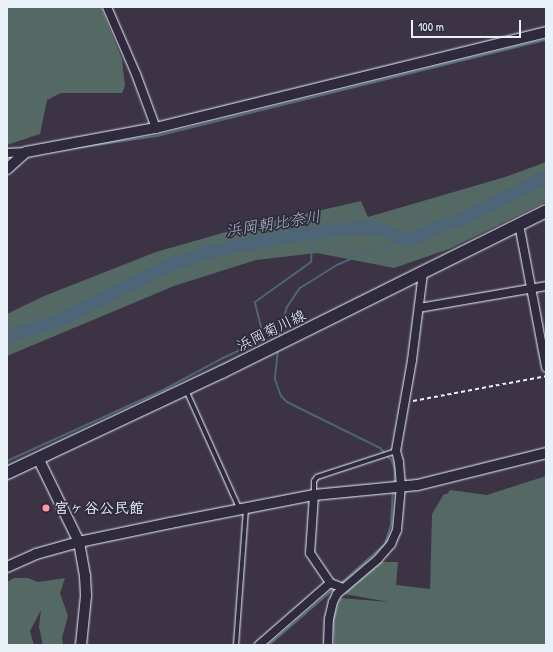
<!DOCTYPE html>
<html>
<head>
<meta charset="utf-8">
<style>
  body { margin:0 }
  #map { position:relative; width:553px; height:652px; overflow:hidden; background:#3c3344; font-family:"Patrick Hand","Klee One",sans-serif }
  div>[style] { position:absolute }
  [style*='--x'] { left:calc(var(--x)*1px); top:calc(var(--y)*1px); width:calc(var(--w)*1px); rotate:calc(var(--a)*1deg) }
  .green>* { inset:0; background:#546964 }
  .stream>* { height:2px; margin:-1px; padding:0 1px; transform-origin:1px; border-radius:1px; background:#4d6576 }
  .river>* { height:13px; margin:-6.5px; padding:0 6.5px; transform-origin:6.5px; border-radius:6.5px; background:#4d6576 }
  .path>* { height:1.5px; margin-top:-0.75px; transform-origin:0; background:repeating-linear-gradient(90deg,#e8f1f8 0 4px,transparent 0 7px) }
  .roads { filter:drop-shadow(0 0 1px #e8f1f8) drop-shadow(0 0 1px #e8f1f8) }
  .service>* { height:4px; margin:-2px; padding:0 2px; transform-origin:2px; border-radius:2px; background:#2f2a3d }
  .minor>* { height:8px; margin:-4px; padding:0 4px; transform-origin:4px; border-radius:4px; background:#2f2a3d }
  .tertiary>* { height:10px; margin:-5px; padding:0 5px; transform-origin:5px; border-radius:5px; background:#2f2a3d }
  .secondary>* { height:12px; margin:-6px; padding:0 6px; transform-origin:6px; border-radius:6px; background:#2f2a3d }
  .dots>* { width:11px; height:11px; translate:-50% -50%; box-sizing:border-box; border:2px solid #2f2a3d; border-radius:50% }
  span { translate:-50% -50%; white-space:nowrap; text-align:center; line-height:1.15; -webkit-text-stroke:3.5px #2f2a3d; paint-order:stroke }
  .street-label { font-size:15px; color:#e8f1f8 }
  .poi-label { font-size:15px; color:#e8f1f8; font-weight:700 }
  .left { translate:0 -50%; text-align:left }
  .water-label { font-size:16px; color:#aab9c4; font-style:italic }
  .frame { position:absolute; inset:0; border:8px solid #e8f1f8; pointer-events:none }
  .scale { position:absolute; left:411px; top:20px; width:110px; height:18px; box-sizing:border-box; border:2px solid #e8f1f8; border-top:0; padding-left:5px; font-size:12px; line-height:14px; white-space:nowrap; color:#e8f1f8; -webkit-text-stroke:3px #2f2a3d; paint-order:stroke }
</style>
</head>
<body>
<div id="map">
  <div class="green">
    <i style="clip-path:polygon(7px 7px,101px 7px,122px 59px,125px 86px,122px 93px,61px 93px,47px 100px,40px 134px,7px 145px)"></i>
    <i style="clip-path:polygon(546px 162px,546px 202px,449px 249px,394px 268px,317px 253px,256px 260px,174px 286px,7px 356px,7px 314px,44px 296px,156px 252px,226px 232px,361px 201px,368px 217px,505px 177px)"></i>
    <i style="clip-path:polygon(546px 476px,546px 645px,334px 645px,333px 615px,341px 598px,389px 602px,344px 594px,381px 562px,398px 562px,396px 585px,430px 589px,432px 514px,444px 494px,447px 494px,450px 490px,487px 495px)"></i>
    <i style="clip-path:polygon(14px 578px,28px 578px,38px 582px,65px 578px,60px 593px,68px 616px,62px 638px,63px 645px,43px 645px,39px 627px,41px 610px,30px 631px,34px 645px,7px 645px,7px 582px)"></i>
  </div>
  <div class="stream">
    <i style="--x:75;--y:148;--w:83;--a:-8.3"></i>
    <i style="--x:157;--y:136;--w:401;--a:-13.9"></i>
    <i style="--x:7;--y:158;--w:2;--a:0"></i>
    <i style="--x:279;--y:338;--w:32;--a:-76"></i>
    <i style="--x:287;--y:307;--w:23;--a:-56"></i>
    <i style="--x:300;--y:288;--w:44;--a:-31.9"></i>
    <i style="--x:337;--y:265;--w:22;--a:-24"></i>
    <i style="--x:357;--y:256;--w:53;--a:-17.4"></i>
    <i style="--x:278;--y:349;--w:30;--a:96"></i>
    <i style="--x:275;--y:379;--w:18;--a:71"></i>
    <i style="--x:281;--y:396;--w:8;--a:45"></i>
    <i style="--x:287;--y:402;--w:104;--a:26.3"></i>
    <i style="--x:380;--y:448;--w:18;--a:47"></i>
    <i style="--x:392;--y:461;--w:9;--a:72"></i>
    <i style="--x:395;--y:470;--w:14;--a:94"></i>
    <i style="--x:7;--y:461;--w:174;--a:-24.5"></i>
    <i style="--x:165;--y:389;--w:66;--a:-28.1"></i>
    <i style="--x:223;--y:358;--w:45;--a:-24.9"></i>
    <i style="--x:264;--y:339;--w:38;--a:-104"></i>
    <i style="--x:255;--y:302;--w:69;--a:-35.5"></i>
    <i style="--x:311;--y:262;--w:29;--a:-86"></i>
    <i style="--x:340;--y:584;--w:60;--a:-41.6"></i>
    <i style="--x:385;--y:544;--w:21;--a:-73"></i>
    <i style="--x:391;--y:524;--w:34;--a:-87"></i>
    <i style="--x:269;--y:645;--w:89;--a:-40.9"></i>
  </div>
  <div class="river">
    <i style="--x:7;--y:336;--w:59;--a:-17.8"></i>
    <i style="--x:63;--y:318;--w:119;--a:-26.6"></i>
    <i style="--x:169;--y:265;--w:43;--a:-18.9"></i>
    <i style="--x:210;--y:251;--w:84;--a:-11"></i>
    <i style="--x:292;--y:235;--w:69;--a:-6.6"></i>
    <i style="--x:361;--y:227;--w:15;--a:4"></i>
    <i style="--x:376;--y:228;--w:34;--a:21"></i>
    <i style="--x:408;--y:240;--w:31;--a:-25"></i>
    <i style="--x:436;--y:227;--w:28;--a:-18"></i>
    <i style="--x:463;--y:218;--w:93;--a:-26.8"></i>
  </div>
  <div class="path">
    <i style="--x:413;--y:401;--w:135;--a:-10.6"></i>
  </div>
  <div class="roads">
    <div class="service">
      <i style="--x:186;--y:390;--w:132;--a:65.8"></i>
      <i style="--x:314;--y:495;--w:14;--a:-90"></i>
      <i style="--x:314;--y:481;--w:5;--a:-53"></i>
      <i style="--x:317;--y:477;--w:83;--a:-18.2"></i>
      <i style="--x:236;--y:645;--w:136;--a:-85.8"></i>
    </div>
    <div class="minor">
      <i style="--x:107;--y:7;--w:73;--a:66.6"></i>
      <i style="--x:136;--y:74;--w:58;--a:69.7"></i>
      <i style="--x:7;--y:153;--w:19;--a:-3"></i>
      <i style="--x:519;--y:224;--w:146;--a:79.3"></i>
      <i style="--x:419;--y:308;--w:129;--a:-9.8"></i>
      <i style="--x:314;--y:495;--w:58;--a:93.9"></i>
      <i style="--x:310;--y:553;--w:36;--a:56"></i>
      <i style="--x:330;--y:583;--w:14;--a:21"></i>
      <i style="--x:259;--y:645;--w:94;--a:-41.1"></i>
      <i style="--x:328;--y:645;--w:26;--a:-88"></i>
      <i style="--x:329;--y:619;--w:17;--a:-77"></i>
      <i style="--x:333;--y:602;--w:9;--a:-63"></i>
      <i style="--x:337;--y:594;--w:54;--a:-40.5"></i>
      <i style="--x:378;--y:559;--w:20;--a:-49"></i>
      <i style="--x:391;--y:544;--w:15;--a:-67"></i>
      <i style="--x:397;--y:530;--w:44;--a:-84.8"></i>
      <i style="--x:401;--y:486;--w:24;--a:-95"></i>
      <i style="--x:399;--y:462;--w:11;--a:-105"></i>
      <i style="--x:396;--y:451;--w:92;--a:-80"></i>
      <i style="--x:412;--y:360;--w:88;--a:-82.8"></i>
    </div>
    <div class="tertiary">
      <i style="--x:7;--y:169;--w:25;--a:-42"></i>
      <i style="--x:26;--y:152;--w:132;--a:-10.5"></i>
      <i style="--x:156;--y:128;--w:402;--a:-13.8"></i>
      <i style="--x:38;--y:458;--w:93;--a:64"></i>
      <i style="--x:79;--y:542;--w:35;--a:80"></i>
      <i style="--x:85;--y:576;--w:20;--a:87"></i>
      <i style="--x:86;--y:596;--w:49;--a:95.8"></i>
      <i style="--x:7;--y:567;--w:32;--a:-24"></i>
      <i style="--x:36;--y:554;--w:45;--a:-15.6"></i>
      <i style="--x:79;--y:542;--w:93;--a:-11.8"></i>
      <i style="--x:170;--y:523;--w:147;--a:-11"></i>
      <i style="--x:314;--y:495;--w:104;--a:-5.5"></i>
      <i style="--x:418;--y:485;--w:132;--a:-14"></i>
    </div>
    <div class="secondary">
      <i style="--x:7;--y:473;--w:238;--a:-25.2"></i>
      <i style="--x:222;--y:372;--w:362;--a:-26.4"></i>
    </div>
  </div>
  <div class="dots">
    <i style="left:46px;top:508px;background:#ff9aa2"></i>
  </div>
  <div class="street-label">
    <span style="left:271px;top:330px;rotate:-26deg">浜岡菊川線</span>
  </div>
  <div class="poi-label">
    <span class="left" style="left:54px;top:508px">宮ヶ谷公民館</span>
  </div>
  <div class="water-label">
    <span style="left:273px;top:223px;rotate:-9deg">浜岡朝比奈川</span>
  </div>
  <div class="frame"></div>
  <div class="scale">100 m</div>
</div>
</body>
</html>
